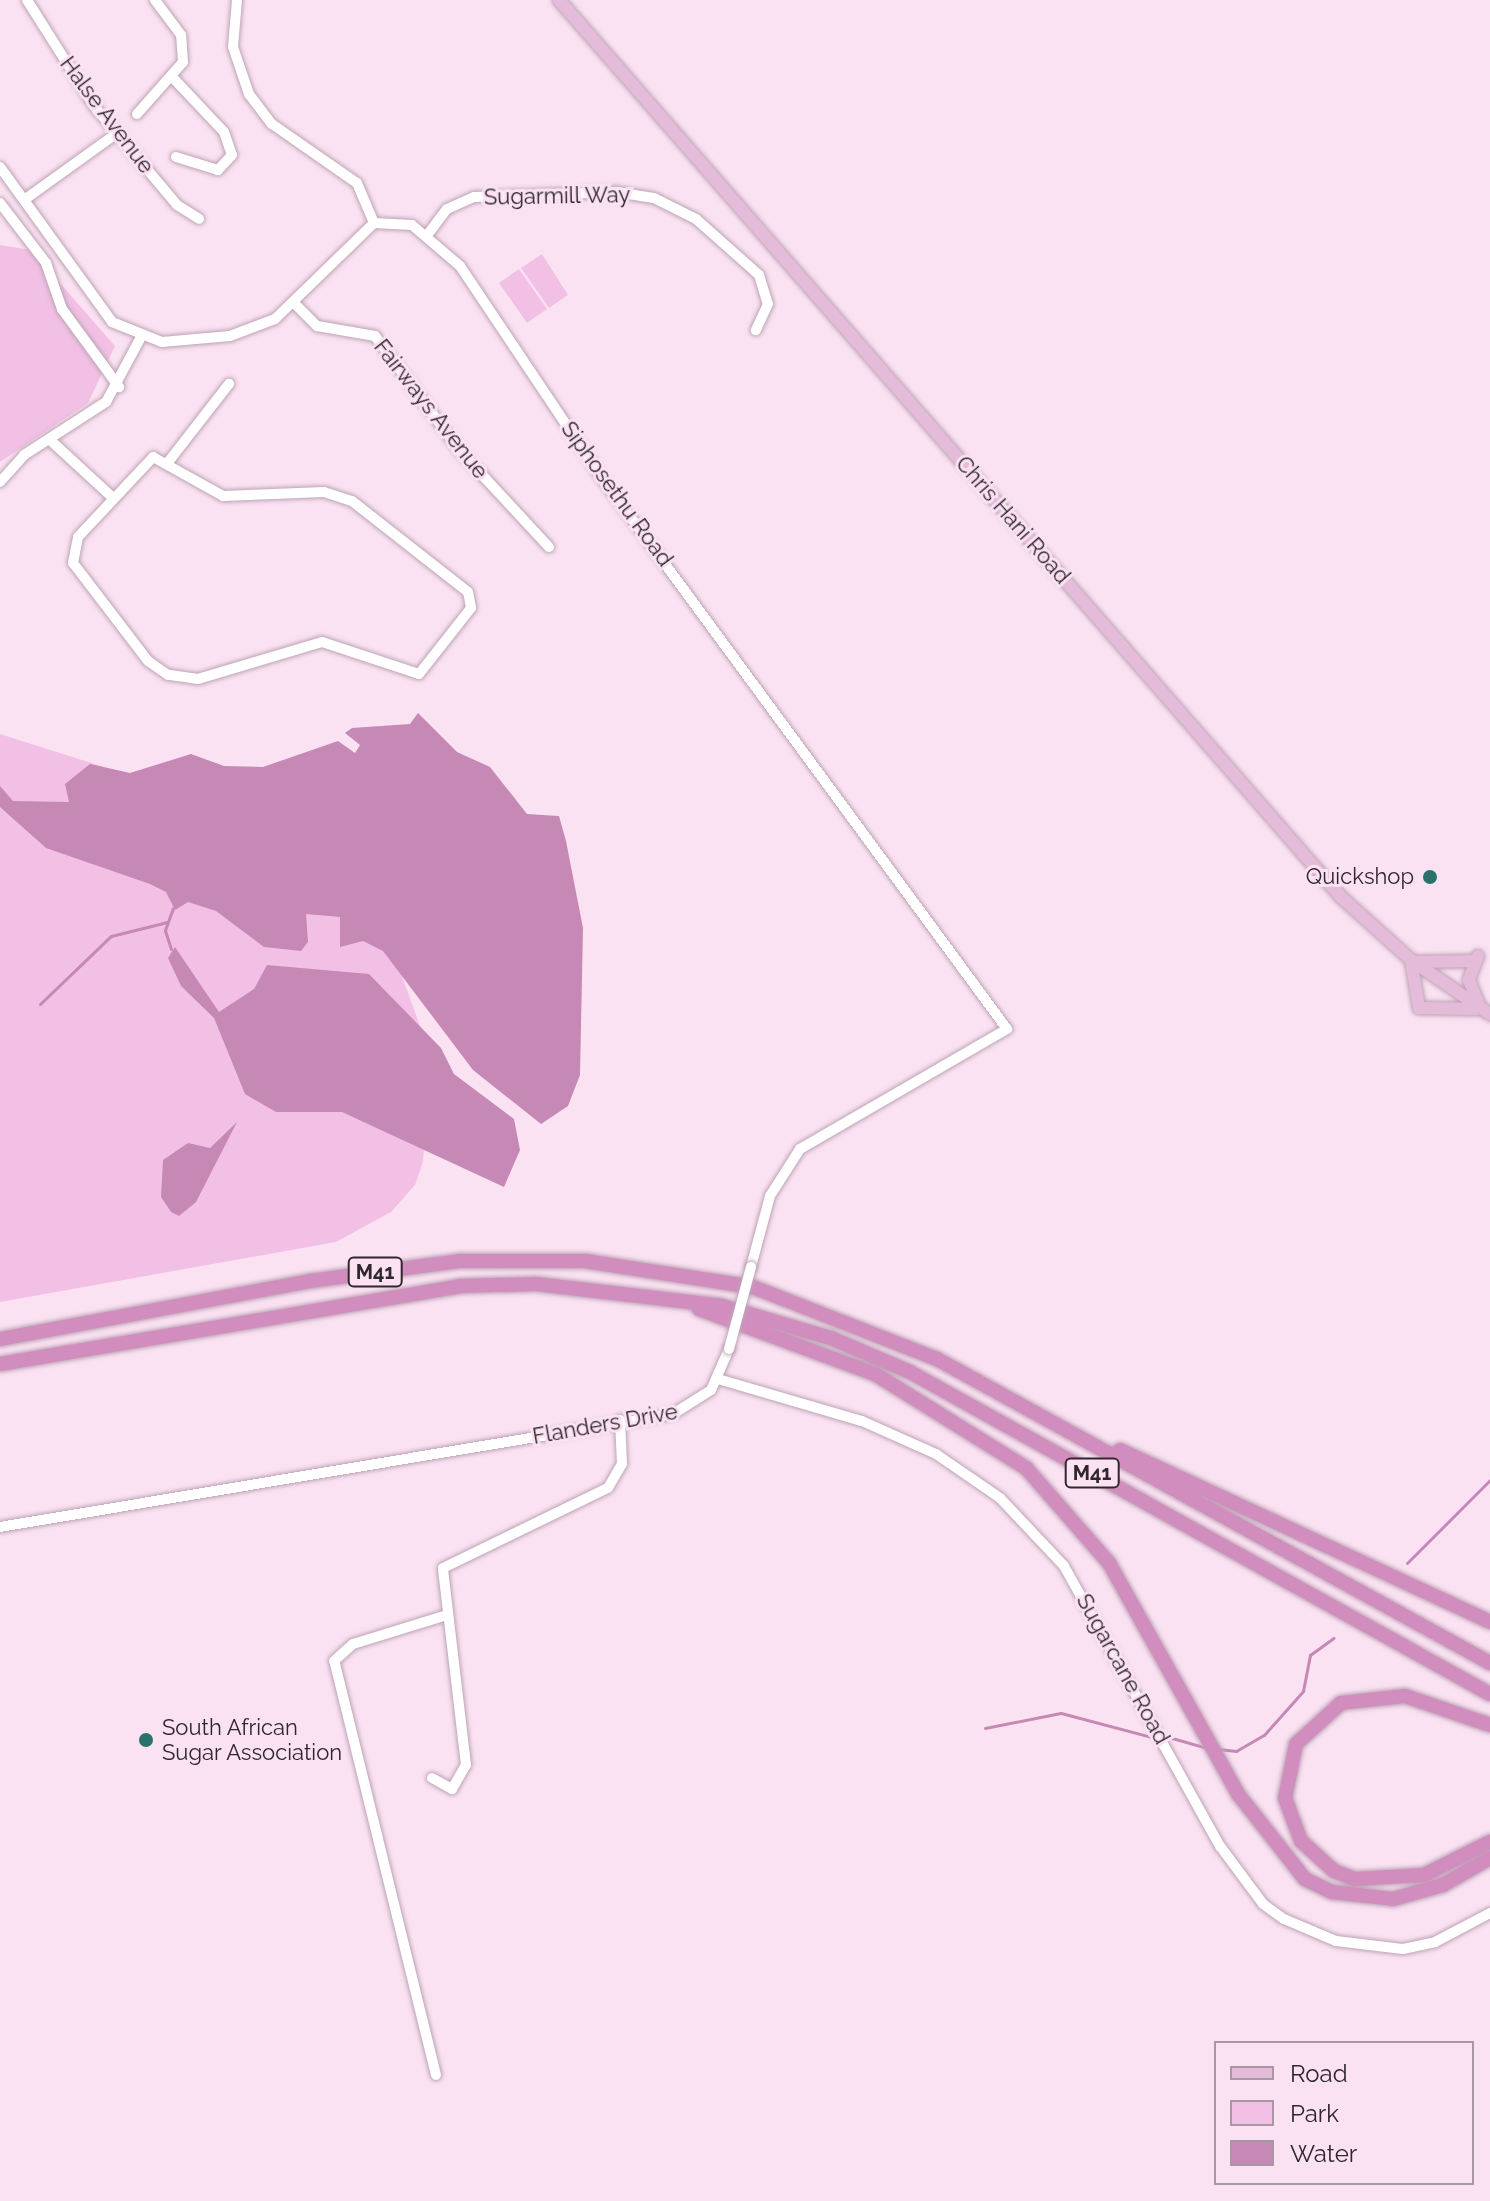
<!DOCTYPE html>
<html>
<head>
<meta charset="utf-8">
<style>
  body { margin:0 }
  #map { position:relative; width:1490px; height:2201px; overflow:hidden; background:#fbe2f3; font-family:Raleway,sans-serif }
  div>[style] { position:absolute }
  [style*='--x'] { left:calc(var(--x)*1px); top:calc(var(--y)*1px); width:calc(var(--w)*1px); rotate:calc(var(--a)*1deg) }
  .green>* { inset:0; background:#f2c0e4 }
  .water>* { inset:0; background:#c688b5 }
  .stream>* { height:3px; margin:-1.5px; padding:0 1.5px; transform-origin:1.5px; border-radius:1.5px; background:#c688b5 }
  .roads { filter:drop-shadow(0 0 2px #bca4b5) drop-shadow(0 0 2px #bca4b5) }
  .minor>* { height:10px; margin:-5px; padding:0 5px; transform-origin:5px; border-radius:5px; background:#fff }
  .major>* { height:12px; margin:-6px; padding:0 6px; transform-origin:6px; border-radius:6px; background:#e4bbd9 }
  .highway>* { height:14px; margin:-7px; padding:0 7px; transform-origin:7px; border-radius:7px; background:#d28dbf }
  .bridges { filter:drop-shadow(0 0 2px #bca4b5) drop-shadow(0 0 2px #bca4b5) }
  .minor-bridge>* { height:10px; margin:-5px; padding:0 5px; transform-origin:5px; border-radius:5px; background:#fff }
  .dots>* { width:22px; height:22px; translate:-50% -50%; box-sizing:border-box; border:4px solid #fbe2f3; border-radius:50% }
  span { translate:-50% -50%; white-space:nowrap; text-align:center; line-height:1.15; -webkit-text-stroke:6px #fbe2f3; paint-order:stroke }
  .shield-label span { padding:2px 6px; background:#fbe2f3; border:2px solid; border-radius:6px; -webkit-text-stroke-width:0 }
  .shield-label { font-size:20px; color:#30272d; font-weight:700 }
  .street-label { font-size:22px; color:#30272d }
  .poi-label { font-size:22px; color:#30272d }
  .right { translate:-100% -50%; text-align:right }
  .left { translate:0 -50%; text-align:left }
  .legend { position:absolute; left:1214px; top:2041px; width:260px; height:144px; box-sizing:border-box; background:#fbe2f3; border:2px solid #aa97a4; margin:0; padding:10px 14px; list-style:none; font-size:24px; color:#30272d }
  .legend li { display:flex; align-items:center; gap:16px; height:40px }
  .legend b { width:40px; border:2px solid #aa97a4 }
</style>
</head>
<body>
<div id="map">
  <div class="green">
    <i style="clip-path:polygon(0 245px,31px 250px,115px 346px,88px 403px,0 462px)"></i>
    <i style="clip-path:polygon(542px 254px,568px 295px,549px 308px,521px 268px)"></i>
    <i style="clip-path:polygon(519px 269px,547px 309px,527px 323px,499px 283px)"></i>
    <i style="clip-path:polygon(0 734px,186px 793px,384px 926px,430px 1054px,423px 1162px,415px 1185px,391px 1212px,336px 1242px,0 1302px)"></i>
  </div>
  <div class="water">
    <i style="clip-path:polygon(418px 713px,457px 752px,490px 767px,527px 814px,559px 816px,566px 841px,583px 928px,580px 1075px,568px 1106px,541px 1124px,473px 1070px,383px 951px,363px 941px,340px 947px,340px 917px,306px 914px,308px 942px,301px 951px,264px 947px,216px 911px,188px 902px,175px 910px,166px 892px,150px 884px,46px 848px,0 807px,0 786px,13px 801px,69px 802px,65px 784px,90px 764px,130px 773px,191px 754px,224px 766px,263px 767px,338px 741px,355px 753px,360px 745px,345px 733px,352px 728px,410px 724px)"></i>
    <i style="clip-path:polygon(175px 947px,219px 1012px,254px 989px,267px 965px,369px 974px,441px 1048px,454px 1074px,514px 1119px,520px 1150px,504px 1187px,342px 1112px,276px 1112px,245px 1094px,214px 1018px,181px 986px,168px 958px)"></i>
    <i style="clip-path:polygon(237px 1122px,196px 1202px,179px 1216px,171px 1212px,161px 1197px,163px 1160px,188px 1143px,210px 1148px)"></i>
  </div>
  <div class="stream">
    <i style="--x:171;--y:949;--w:20;--a:-108"></i>
    <i style="--x:165;--y:930;--w:23;--a:-70"></i>
    <i style="--x:40;--y:1004;--w:98;--a:-43.8"></i>
    <i style="--x:111;--y:936;--w:58;--a:-14"></i>
    <i style="--x:1407;--y:1563;--w:117;--a:-45"></i>
    <i style="--x:985;--y:1728;--w:77;--a:-11.2"></i>
    <i style="--x:1061;--y:1713;--w:93;--a:14.9"></i>
    <i style="--x:1172;--y:1738;--w:35;--a:16"></i>
    <i style="--x:1219;--y:1749;--w:17;--a:7"></i>
    <i style="--x:1236;--y:1751;--w:32;--a:-30"></i>
    <i style="--x:1264;--y:1735;--w:59;--a:-48.4"></i>
    <i style="--x:1303;--y:1691;--w:37;--a:-79"></i>
    <i style="--x:1310;--y:1655;--w:29;--a:-36"></i>
  </div>
  <div class="roads">
    <div class="minor">
      <i style="--x:27;--y:0;--w:125;--a:57.7"></i>
      <i style="--x:94;--y:106;--w:129;--a:50"></i>
      <i style="--x:177;--y:205;--w:26;--a:32"></i>
      <i style="--x:237;--y:0;--w:47;--a:94.9"></i>
      <i style="--x:233;--y:47;--w:50;--a:71.2"></i>
      <i style="--x:249;--y:94;--w:38;--a:53"></i>
      <i style="--x:272;--y:124;--w:103;--a:34.8"></i>
      <i style="--x:357;--y:183;--w:43;--a:67"></i>
      <i style="--x:175;--y:80;--w:71;--a:46.7"></i>
      <i style="--x:224;--y:132;--w:24;--a:71"></i>
      <i style="--x:232;--y:155;--w:21;--a:133"></i>
      <i style="--x:218;--y:170;--w:44;--a:-162.8"></i>
      <i style="--x:137;--y:114;--w:69;--a:-48.5"></i>
      <i style="--x:183;--y:62;--w:27;--a:-94"></i>
      <i style="--x:181;--y:35;--w:44;--a:-126.6"></i>
      <i style="--x:0;--y:167;--w:191;--a:54.1"></i>
      <i style="--x:112;--y:322;--w:54;--a:21.8"></i>
      <i style="--x:162;--y:342;--w:68;--a:-5"></i>
      <i style="--x:230;--y:336;--w:48;--a:-20.7"></i>
      <i style="--x:275;--y:319;--w:138;--a:-44.1"></i>
      <i style="--x:24;--y:200;--w:113;--a:-35.7"></i>
      <i style="--x:0;--y:203;--w:76;--a:52.5"></i>
      <i style="--x:46;--y:263;--w:49;--a:70.8"></i>
      <i style="--x:62;--y:309;--w:97;--a:53.8"></i>
      <i style="--x:374;--y:223;--w:38;--a:3"></i>
      <i style="--x:412;--y:225;--w:63;--a:40.5"></i>
      <i style="--x:460;--y:266;--w:259;--a:56.2"></i>
      <i style="--x:604;--y:481;--w:680;--a:53.67"></i>
      <i style="--x:1007;--y:1029;--w:239;--a:149.9"></i>
      <i style="--x:800;--y:1149;--w:56;--a:122.6"></i>
      <i style="--x:770;--y:1196;--w:73;--a:105"></i>
      <i style="--x:428;--y:234;--w:31;--a:-53"></i>
      <i style="--x:447;--y:209;--w:30;--a:-24"></i>
      <i style="--x:474;--y:197;--w:142;--a:-2"></i>
      <i style="--x:616;--y:192;--w:38;--a:9"></i>
      <i style="--x:654;--y:198;--w:47;--a:26.6"></i>
      <i style="--x:696;--y:219;--w:84;--a:41.6"></i>
      <i style="--x:759;--y:275;--w:30;--a:73"></i>
      <i style="--x:768;--y:304;--w:29;--a:115"></i>
      <i style="--x:296;--y:305;--w:30;--a:45"></i>
      <i style="--x:317;--y:326;--w:59;--a:9.8"></i>
      <i style="--x:375;--y:336;--w:143;--a:53.5"></i>
      <i style="--x:460;--y:451;--w:131;--a:47.2"></i>
      <i style="--x:49;--y:439;--w:86;--a:42.6"></i>
      <i style="--x:153;--y:457;--w:80;--a:29.1"></i>
      <i style="--x:223;--y:496;--w:101;--a:-2.3"></i>
      <i style="--x:324;--y:492;--w:29;--a:18"></i>
      <i style="--x:352;--y:501;--w:147;--a:38.1"></i>
      <i style="--x:468;--y:592;--w:16;--a:79"></i>
      <i style="--x:471;--y:608;--w:84;--a:128.2"></i>
      <i style="--x:419;--y:674;--w:102;--a:-161.7"></i>
      <i style="--x:322;--y:642;--w:129;--a:163.4"></i>
      <i style="--x:198;--y:679;--w:30;--a:-172"></i>
      <i style="--x:168;--y:675;--w:24;--a:-145"></i>
      <i style="--x:148;--y:661;--w:123;--a:-127.4"></i>
      <i style="--x:73;--y:563;--w:26;--a:-79"></i>
      <i style="--x:78;--y:537;--w:110;--a:-46.8"></i>
      <i style="--x:169;--y:461;--w:98;--a:-52.1"></i>
      <i style="--x:0;--y:482;--w:36;--a:-48"></i>
      <i style="--x:24;--y:455;--w:98;--a:-32.9"></i>
      <i style="--x:106;--y:402;--w:74;--a:-61.7"></i>
      <i style="--x:718;--y:1379;--w:150;--a:16.3"></i>
      <i style="--x:862;--y:1421;--w:81;--a:24"></i>
      <i style="--x:936;--y:1454;--w:78;--a:34.5"></i>
      <i style="--x:1000;--y:1498;--w:93;--a:46.7"></i>
      <i style="--x:1064;--y:1566;--w:321;--a:60.9"></i>
      <i style="--x:1220;--y:1846;--w:72;--a:53.4"></i>
      <i style="--x:1263;--y:1904;--w:26;--a:36"></i>
      <i style="--x:1284;--y:1919;--w:56;--a:22.9"></i>
      <i style="--x:1336;--y:1941;--w:67;--a:6.8"></i>
      <i style="--x:1403;--y:1949;--w:33;--a:-12"></i>
      <i style="--x:1435;--y:1942;--w:62;--a:-27.8"></i>
      <i style="--x:0;--y:1527;--w:682;--a:-9.53"></i>
      <i style="--x:673;--y:1414;--w:45;--a:-32.3"></i>
      <i style="--x:711;--y:1390;--w:45;--a:-66.3"></i>
      <i style="--x:432;--y:1778;--w:23;--a:29"></i>
      <i style="--x:452;--y:1789;--w:28;--a:-60"></i>
      <i style="--x:466;--y:1765;--w:198;--a:-96.7"></i>
      <i style="--x:443;--y:1568;--w:183;--a:-25.9"></i>
      <i style="--x:608;--y:1488;--w:28;--a:-60"></i>
      <i style="--x:622;--y:1464;--w:44;--a:-92.6"></i>
      <i style="--x:436;--y:2075;--w:426;--a:-103.8"></i>
      <i style="--x:334;--y:1661;--w:25;--a:-42"></i>
      <i style="--x:353;--y:1644;--w:95;--a:-17.1"></i>
    </div>
    <div class="major">
      <i style="--x:559;--y:0;--w:1190;--a:48.92"></i>
      <i style="--x:1341;--y:897;--w:94;--a:42"></i>
      <i style="--x:1411;--y:960;--w:96;--a:34.4"></i>
      <i style="--x:1478;--y:956;--w:26;--a:111"></i>
      <i style="--x:1469;--y:980;--w:27;--a:68"></i>
      <i style="--x:1411;--y:960;--w:49;--a:80.5"></i>
      <i style="--x:1419;--y:1008;--w:58;--a:1"></i>
      <i style="--x:1418;--y:962;--w:55;--a:-1"></i>
    </div>
    <div class="highway">
      <i style="--x:699;--y:1309;--w:188;--a:20.3"></i>
      <i style="--x:875;--y:1374;--w:178;--a:31.9"></i>
      <i style="--x:1026;--y:1468;--w:126;--a:48.9"></i>
      <i style="--x:1109;--y:1563;--w:265;--a:60.8"></i>
      <i style="--x:1238;--y:1794;--w:108;--a:51.8"></i>
      <i style="--x:1305;--y:1879;--w:30;--a:26"></i>
      <i style="--x:1332;--y:1892;--w:61;--a:6.5"></i>
      <i style="--x:1393;--y:1899;--w:52;--a:-15.6"></i>
      <i style="--x:1443;--y:1885;--w:54;--a:-29.9"></i>
      <i style="--x:0;--y:1339;--w:315;--a:-10.6"></i>
      <i style="--x:310;--y:1281;--w:150;--a:-7.6"></i>
      <i style="--x:459;--y:1261;--w:126;--a:0"></i>
      <i style="--x:585;--y:1261;--w:170;--a:8.8"></i>
      <i style="--x:753;--y:1287;--w:198;--a:21.4"></i>
      <i style="--x:937;--y:1359;--w:631;--a:28.8"></i>
      <i style="--x:0;--y:1364;--w:466;--a:-9.6"></i>
      <i style="--x:459;--y:1286;--w:77;--a:-1.5"></i>
      <i style="--x:536;--y:1284;--w:187;--a:6.7"></i>
      <i style="--x:722;--y:1306;--w:114;--a:16.4"></i>
      <i style="--x:831;--y:1338;--w:86;--a:23.3"></i>
      <i style="--x:910;--y:1372;--w:663;--a:29.04"></i>
      <i style="--x:1120;--y:1450;--w:408;--a:24.9"></i>
      <i style="--x:1490;--y:1725;--w:90;--a:-161.2"></i>
      <i style="--x:1405;--y:1696;--w:64;--a:173.8"></i>
      <i style="--x:1341;--y:1703;--w:61;--a:137.7"></i>
      <i style="--x:1296;--y:1744;--w:55;--a:101.5"></i>
      <i style="--x:1285;--y:1798;--w:46;--a:69.6"></i>
      <i style="--x:1301;--y:1841;--w:45;--a:42.3"></i>
      <i style="--x:1334;--y:1871;--w:22;--a:21"></i>
      <i style="--x:1355;--y:1879;--w:69;--a:-3.3"></i>
      <i style="--x:1424;--y:1875;--w:74;--a:-26.6"></i>
    </div>
  </div>
  <div class="bridges">
    <div class="minor-bridge">
      <i style="--x:729;--y:1349;--w:85;--a:-75"></i>
    </div>
  </div>
  <div class="dots">
    <i style="left:1430px;top:877px;background:#29726c"></i>
    <i style="left:146px;top:1740px;background:#29726c"></i>
  </div>
  <div class="shield-label">
    <span style="left:375px;top:1272px">M41</span>
    <span style="left:1092px;top:1473px">M41</span>
  </div>
  <div class="street-label">
    <span style="left:107px;top:115px;rotate:53deg">Halse Avenue</span>
    <span style="left:557px;top:196px;rotate:-1deg">Sugarmill Way</span>
    <span style="left:431px;top:409px;rotate:52deg">Fairways Avenue</span>
    <span style="left:617px;top:494px;rotate:54deg">Siphosethu Road</span>
    <span style="left:1013px;top:520px;rotate:49deg">Chris Hani Road</span>
    <span style="left:605px;top:1424px;rotate:-10deg">Flanders Drive</span>
    <span style="left:1123px;top:1669px;rotate:61deg">Sugarcane Road</span>
  </div>
  <div class="poi-label">
    <span class="right" style="left:1414px;top:877px">Quickshop</span>
    <span class="left" style="left:162px;top:1740px">South African<br>Sugar Association</span>
  </div>
  <ul class="legend">
  <li><b style="height:10px;background:#e4bbd9"></b>Road</li>
  <li><b style="height:22px;background:#f2c0e4"></b>Park</li>
  <li><b style="height:22px;background:#c688b5"></b>Water</li>
  </ul>
</div>
</body>
</html>
